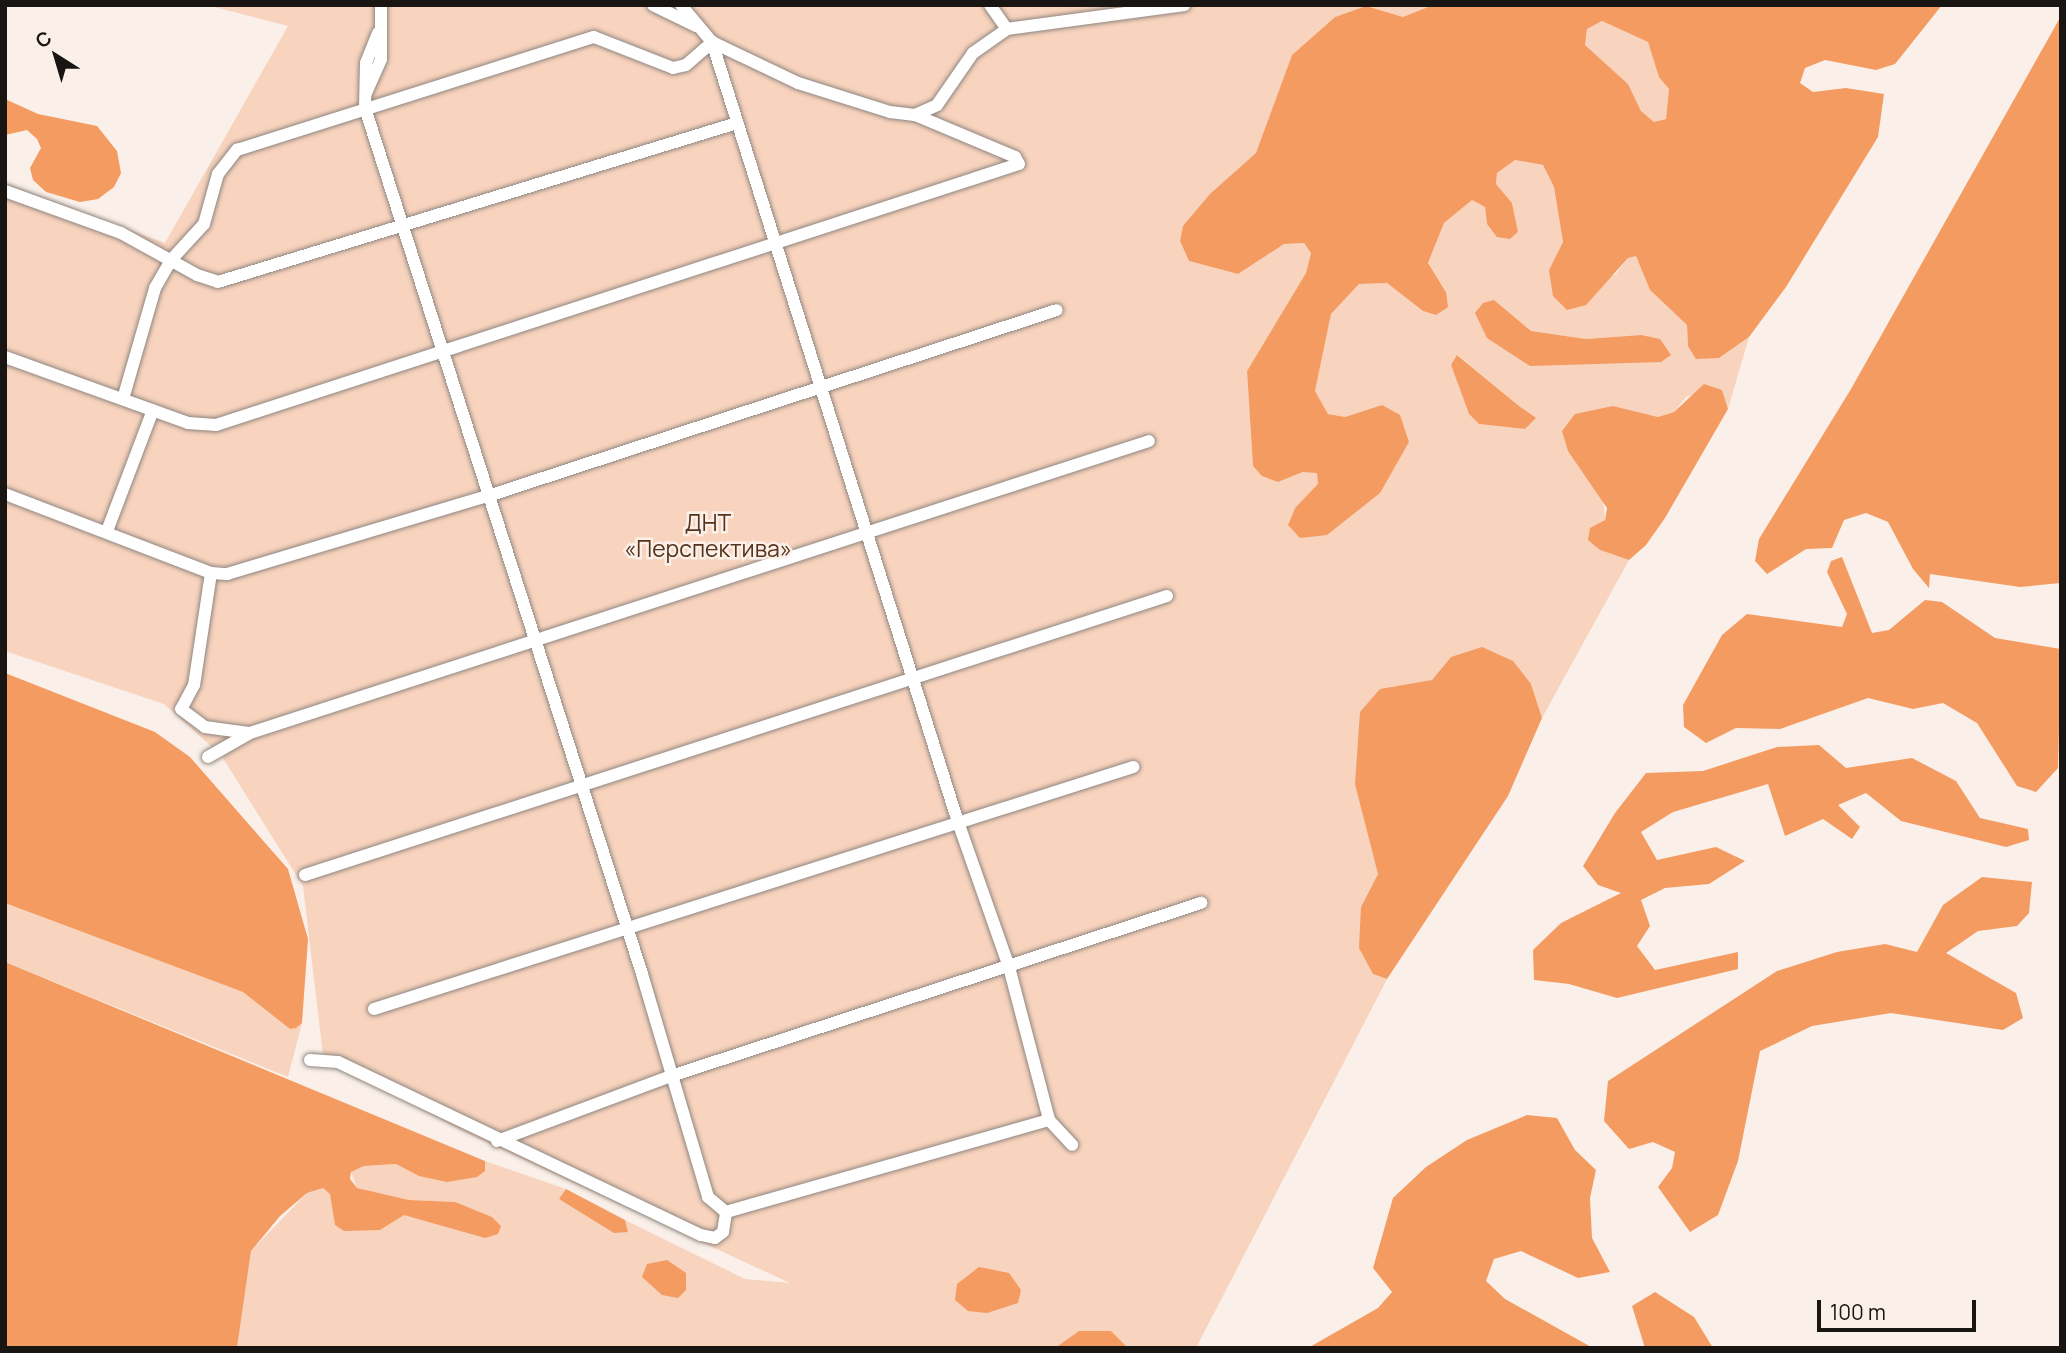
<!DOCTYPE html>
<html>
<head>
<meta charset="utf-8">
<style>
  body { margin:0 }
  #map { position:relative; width:2066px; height:1353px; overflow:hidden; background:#faf0e9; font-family:Manrope,sans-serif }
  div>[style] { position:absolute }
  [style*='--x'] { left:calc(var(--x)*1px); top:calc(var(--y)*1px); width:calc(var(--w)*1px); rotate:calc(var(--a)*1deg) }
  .green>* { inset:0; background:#f8d3bd }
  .forest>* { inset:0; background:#f49b61 }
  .roads { filter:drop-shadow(0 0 2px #8f8680) drop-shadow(0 0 2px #8f8680) }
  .street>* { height:12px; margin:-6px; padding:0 6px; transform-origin:6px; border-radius:6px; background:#fff }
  span { translate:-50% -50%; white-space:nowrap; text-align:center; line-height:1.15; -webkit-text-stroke:5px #faf0e9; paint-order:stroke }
  .park-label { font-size:23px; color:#57331b }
  .frame { position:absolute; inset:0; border:7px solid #191513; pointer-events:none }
  .north { position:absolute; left:21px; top:21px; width:70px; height:70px; -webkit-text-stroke:5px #faf0e9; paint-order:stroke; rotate:323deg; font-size:19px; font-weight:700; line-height:28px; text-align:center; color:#191513 }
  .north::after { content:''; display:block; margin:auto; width:24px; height:32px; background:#191513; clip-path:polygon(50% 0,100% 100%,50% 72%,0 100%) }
  .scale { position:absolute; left:1817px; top:1300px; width:159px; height:32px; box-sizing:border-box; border:4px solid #191513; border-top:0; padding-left:9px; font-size:21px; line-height:24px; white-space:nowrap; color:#191513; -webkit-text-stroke:5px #faf0e9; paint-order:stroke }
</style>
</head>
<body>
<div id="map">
  <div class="green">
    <i style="clip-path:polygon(evenodd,207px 5px,1433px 5px,1403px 17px,1366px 6px,1335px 17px,1292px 55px,1256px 154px,1210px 195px,1184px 226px,1180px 241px,1189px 261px,1238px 274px,1284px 244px,1304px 243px,1311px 253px,1306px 273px,1247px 371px,1253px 466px,1278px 482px,1303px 472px,1317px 472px,1319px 484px,1295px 508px,1288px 524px,1382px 405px,1345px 417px,1328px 414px,1315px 391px,1331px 314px,1359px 284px,1387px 283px,1423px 311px,1446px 291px,1428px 263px,1444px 223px,1472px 200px,1485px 207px,1487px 224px,1510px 239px,1518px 232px,1512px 203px,1496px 184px,1497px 173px,1515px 160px,1543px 165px,1554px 187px,1563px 242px,1549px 270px,1615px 275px,1628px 258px,1636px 255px,1650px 290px,1687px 325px,1688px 346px,1719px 358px,1749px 337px,1728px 409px,1722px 390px,1687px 396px,1674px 412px,1658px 417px,1613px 406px,1603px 499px,1605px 520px,1591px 528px,1600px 550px,1629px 560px,1542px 718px,1531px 684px,1451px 657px,1432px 680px,1405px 688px,1391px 686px,1371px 841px,1378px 874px,1361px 907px,1373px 974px,1387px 979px,1196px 1348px,1128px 1348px,1111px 1331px,1080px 1331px,1055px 1348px,237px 1348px,251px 1251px,307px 1193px,323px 1188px,331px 1194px,335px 1225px,380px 1230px,404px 1214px,485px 1238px,455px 1202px,409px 1200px,357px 1188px,351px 1172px,364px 1166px,396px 1164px,419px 1176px,485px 1171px,485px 1161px,566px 1189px,559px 1199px,628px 1232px,625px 1220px,745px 1279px,790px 1283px,460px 1130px,323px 1055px,303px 886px,221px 755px,164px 704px,5px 651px,5px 183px,165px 243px,288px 26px,207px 5px,1494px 300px,1531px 331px,1586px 339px,1641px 335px,1530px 366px,1494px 300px,207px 5px,1458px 355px,1519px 406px,1535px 419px,1525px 429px,1479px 424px,1469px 414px,1451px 365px,1458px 355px)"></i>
    <i style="clip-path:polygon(1602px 21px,1648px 42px,1659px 76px,1669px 89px,1666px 119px,1654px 122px,1641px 111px,1628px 84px,1585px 45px,1587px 29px)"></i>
    <i style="clip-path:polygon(5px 903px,243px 992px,290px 1029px,302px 1023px,288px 1077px,5px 962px)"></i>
  </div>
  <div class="forest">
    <i style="clip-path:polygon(evenodd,1433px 5px,1942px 5px,1895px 64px,1876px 70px,1825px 60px,1805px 68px,1800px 83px,1813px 92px,1846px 88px,1884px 94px,1878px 137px,1786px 287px,1749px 337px,1719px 358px,1696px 359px,1688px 346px,1687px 325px,1650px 290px,1636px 256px,1628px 258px,1586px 305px,1567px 310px,1553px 296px,1549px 270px,1563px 242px,1554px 187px,1543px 165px,1515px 160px,1497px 173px,1496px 184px,1512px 203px,1518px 232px,1510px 239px,1497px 237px,1487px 224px,1485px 207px,1472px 200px,1444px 223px,1428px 263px,1446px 292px,1448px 307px,1436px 315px,1423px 311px,1387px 283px,1359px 284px,1331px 314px,1315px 391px,1328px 414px,1345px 417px,1382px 405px,1400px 415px,1409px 442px,1380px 493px,1327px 535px,1300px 538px,1288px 525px,1295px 508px,1318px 484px,1317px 473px,1303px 472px,1278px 482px,1262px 476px,1253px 466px,1247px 371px,1306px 273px,1311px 253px,1304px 243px,1284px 244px,1238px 274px,1189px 261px,1180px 241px,1183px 226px,1210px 194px,1256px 153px,1292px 55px,1335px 17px,1366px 6px,1403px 17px,1433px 5px,1602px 21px,1648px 42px,1659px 77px,1669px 89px,1666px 119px,1654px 122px,1641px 111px,1628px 84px,1585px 45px,1587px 29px,1602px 21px)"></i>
    <i style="clip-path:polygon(2061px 16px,2061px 583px,2020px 587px,1930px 574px,1929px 588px,1913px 569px,1888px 522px,1866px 513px,1844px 520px,1832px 548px,1806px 549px,1767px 574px,1755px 561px,1759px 539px,1851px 389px)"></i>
    <i style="clip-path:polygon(5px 99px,38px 114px,97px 126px,117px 151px,121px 173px,114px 187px,98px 199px,80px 202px,46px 192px,33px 180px,30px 168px,41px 148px,37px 139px,27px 130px,5px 135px)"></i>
    <i style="clip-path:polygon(1494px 300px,1531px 331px,1586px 339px,1641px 335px,1660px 339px,1671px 355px,1661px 362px,1530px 366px,1487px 338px,1475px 313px,1483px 303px)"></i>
    <i style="clip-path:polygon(1457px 355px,1519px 406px,1536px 418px,1525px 429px,1479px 424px,1469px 414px,1451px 365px)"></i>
    <i style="clip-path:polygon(1704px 384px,1722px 390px,1728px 409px,1665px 518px,1646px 545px,1629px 560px,1600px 550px,1588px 540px,1590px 528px,1605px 520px,1607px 508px,1568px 451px,1562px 431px,1575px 414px,1613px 406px,1658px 417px,1674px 412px)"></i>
    <i style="clip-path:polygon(1842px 557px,1872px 633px,1889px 630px,1925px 600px,1942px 602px,1995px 638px,2061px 649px,2058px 768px,2036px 792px,2017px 786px,1977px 723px,1943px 703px,1913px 709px,1868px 698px,1780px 729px,1736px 728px,1706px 743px,1684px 727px,1683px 705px,1722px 635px,1747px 614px,1842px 627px,1847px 614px,1827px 572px,1831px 561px)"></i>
    <i style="clip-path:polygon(1482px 647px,1513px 661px,1531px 684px,1542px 718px,1508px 796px,1387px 979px,1373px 974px,1359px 948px,1361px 907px,1378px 874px,1355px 784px,1360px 712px,1380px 689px,1432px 680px,1451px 657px)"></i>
    <i style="clip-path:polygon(5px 673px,155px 732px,190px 757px,288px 869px,308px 939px,302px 1023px,296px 1028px,290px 1029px,243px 992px,5px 903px)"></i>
    <i style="clip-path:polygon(1819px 745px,1846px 768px,1912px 758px,1956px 781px,1980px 818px,2028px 829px,2029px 840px,2006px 847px,1901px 821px,1866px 793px,1838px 805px,1860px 827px,1852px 839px,1823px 819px,1785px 836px,1768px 784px,1673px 812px,1641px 832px,1657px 860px,1716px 847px,1745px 861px,1709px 884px,1665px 888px,1641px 900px,1650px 926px,1637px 946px,1655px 970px,1738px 952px,1738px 969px,1617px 998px,1569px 984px,1534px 980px,1533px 950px,1561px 923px,1621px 893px,1598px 885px,1583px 866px,1615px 813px,1646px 773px,1703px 771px,1777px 747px)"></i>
    <i style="clip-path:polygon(1982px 877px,2032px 882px,2029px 913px,2017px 926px,1978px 931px,1946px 953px,2016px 993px,2023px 1018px,2003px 1030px,1891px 1013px,1812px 1026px,1760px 1051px,1738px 1161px,1718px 1215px,1690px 1232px,1658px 1187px,1672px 1168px,1675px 1152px,1653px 1142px,1629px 1149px,1604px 1121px,1608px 1081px,1777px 971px,1837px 952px,1885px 944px,1917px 952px,1943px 905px)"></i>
    <i style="clip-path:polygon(5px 962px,485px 1161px,485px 1171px,477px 1177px,447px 1182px,419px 1176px,396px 1164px,364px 1166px,351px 1172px,350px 1179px,357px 1188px,409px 1200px,455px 1202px,492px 1217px,501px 1226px,498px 1234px,485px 1238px,404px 1215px,380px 1230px,344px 1231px,335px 1225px,330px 1194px,323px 1188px,307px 1193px,280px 1216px,251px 1251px,237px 1348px,5px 1348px)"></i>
    <i style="clip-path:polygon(1527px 1115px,1557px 1118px,1575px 1150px,1596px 1170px,1590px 1198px,1592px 1238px,1610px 1272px,1578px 1278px,1521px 1251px,1494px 1259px,1486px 1281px,1505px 1299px,1593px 1348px,1308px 1348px,1378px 1308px,1392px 1292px,1373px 1268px,1393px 1198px,1426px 1167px,1467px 1140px)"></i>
    <i style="clip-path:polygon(566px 1189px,625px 1220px,628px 1232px,614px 1233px,559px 1199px)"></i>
    <i style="clip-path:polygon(667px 1260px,686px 1273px,686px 1290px,678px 1298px,662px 1295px,642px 1277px,647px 1264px)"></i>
    <i style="clip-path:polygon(979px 1267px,1009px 1273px,1021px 1290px,1018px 1303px,987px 1313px,968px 1311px,955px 1300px,957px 1284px)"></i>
    <i style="clip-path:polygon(1655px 1292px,1694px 1317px,1713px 1348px,1645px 1348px,1632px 1306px)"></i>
    <i style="clip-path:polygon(1079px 1331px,1111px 1331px,1128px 1348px,1055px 1348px)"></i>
  </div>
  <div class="roads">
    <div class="street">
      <i style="--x:653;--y:5;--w:48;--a:26"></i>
      <i style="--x:681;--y:5;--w:48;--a:50"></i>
      <i style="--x:712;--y:42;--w:818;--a:72.5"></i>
      <i style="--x:958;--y:822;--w:154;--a:70.6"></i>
      <i style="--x:1009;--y:967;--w:158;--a:75.3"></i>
      <i style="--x:1049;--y:1120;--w:34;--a:47"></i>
      <i style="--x:990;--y:5;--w:29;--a:55"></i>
      <i style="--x:378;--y:33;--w:32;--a:112"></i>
      <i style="--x:366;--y:63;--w:45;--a:91.3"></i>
      <i style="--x:365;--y:108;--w:909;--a:72.26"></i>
      <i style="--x:642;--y:974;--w:233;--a:73.5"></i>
      <i style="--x:708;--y:1197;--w:23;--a:40"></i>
      <i style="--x:726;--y:1212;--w:336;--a:-15.9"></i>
      <i style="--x:366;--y:93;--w:37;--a:-66"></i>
      <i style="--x:381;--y:59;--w:54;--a:-90"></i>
      <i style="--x:5;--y:191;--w:123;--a:19.9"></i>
      <i style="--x:121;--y:233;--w:87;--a:28.9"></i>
      <i style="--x:197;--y:275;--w:22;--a:18"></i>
      <i style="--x:218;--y:282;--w:543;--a:-17.03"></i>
      <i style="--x:5;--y:357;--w:195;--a:19.8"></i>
      <i style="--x:188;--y:423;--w:28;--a:4"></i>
      <i style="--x:216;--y:425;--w:844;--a:-18.01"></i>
      <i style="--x:1019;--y:164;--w:8;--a:-120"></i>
      <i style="--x:1015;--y:157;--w:108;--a:-157.2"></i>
      <i style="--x:123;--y:399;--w:116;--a:-73.9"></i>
      <i style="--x:155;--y:288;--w:32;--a:-60"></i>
      <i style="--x:171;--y:260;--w:49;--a:-47.5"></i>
      <i style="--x:204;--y:224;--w:52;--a:-74.4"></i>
      <i style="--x:218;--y:174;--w:31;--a:-52"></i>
      <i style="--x:237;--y:150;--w:374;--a:-17.6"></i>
      <i style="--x:594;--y:37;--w:85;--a:21.4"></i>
      <i style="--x:673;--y:68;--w:13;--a:-13"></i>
      <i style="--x:686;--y:65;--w:35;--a:-41"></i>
      <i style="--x:712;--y:42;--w:95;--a:25.5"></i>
      <i style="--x:798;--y:83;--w:96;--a:17.5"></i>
      <i style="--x:890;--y:112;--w:25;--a:7"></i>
      <i style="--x:915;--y:115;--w:24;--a:-24"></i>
      <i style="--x:937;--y:105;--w:63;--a:-55.3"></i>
      <i style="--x:973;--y:53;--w:42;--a:-35.2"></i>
      <i style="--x:1007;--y:29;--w:179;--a:-7.7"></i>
      <i style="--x:5;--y:494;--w:221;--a:21"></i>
      <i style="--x:211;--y:573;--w:16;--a:4"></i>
      <i style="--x:227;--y:574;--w:276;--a:-16.7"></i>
      <i style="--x:491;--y:495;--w:595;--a:-18.1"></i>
      <i style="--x:107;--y:531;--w:129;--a:-69.2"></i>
      <i style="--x:211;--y:573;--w:113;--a:98.6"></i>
      <i style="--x:194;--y:685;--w:27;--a:118"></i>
      <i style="--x:181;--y:709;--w:30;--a:37"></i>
      <i style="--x:205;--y:727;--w:44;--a:7.8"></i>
      <i style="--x:208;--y:757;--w:48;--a:-29.7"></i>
      <i style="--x:250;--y:733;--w:945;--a:-17.99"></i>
      <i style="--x:305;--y:875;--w:906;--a:-17.93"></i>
      <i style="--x:374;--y:1009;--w:797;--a:-17.68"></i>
      <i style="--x:310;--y:1060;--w:28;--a:4"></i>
      <i style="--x:338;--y:1062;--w:402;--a:25.5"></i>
      <i style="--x:701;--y:1235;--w:14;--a:12"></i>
      <i style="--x:715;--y:1238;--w:10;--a:-37"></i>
      <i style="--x:723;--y:1232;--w:20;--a:-81"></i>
      <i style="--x:497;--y:1141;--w:186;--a:-20.5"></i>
      <i style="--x:671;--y:1076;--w:558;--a:-18.08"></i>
    </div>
  </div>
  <div class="park-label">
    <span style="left:708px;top:535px">ДНТ<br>«Перспектива»</span>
  </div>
  <div class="frame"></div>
  <div class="north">С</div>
  <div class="scale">100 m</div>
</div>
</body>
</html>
